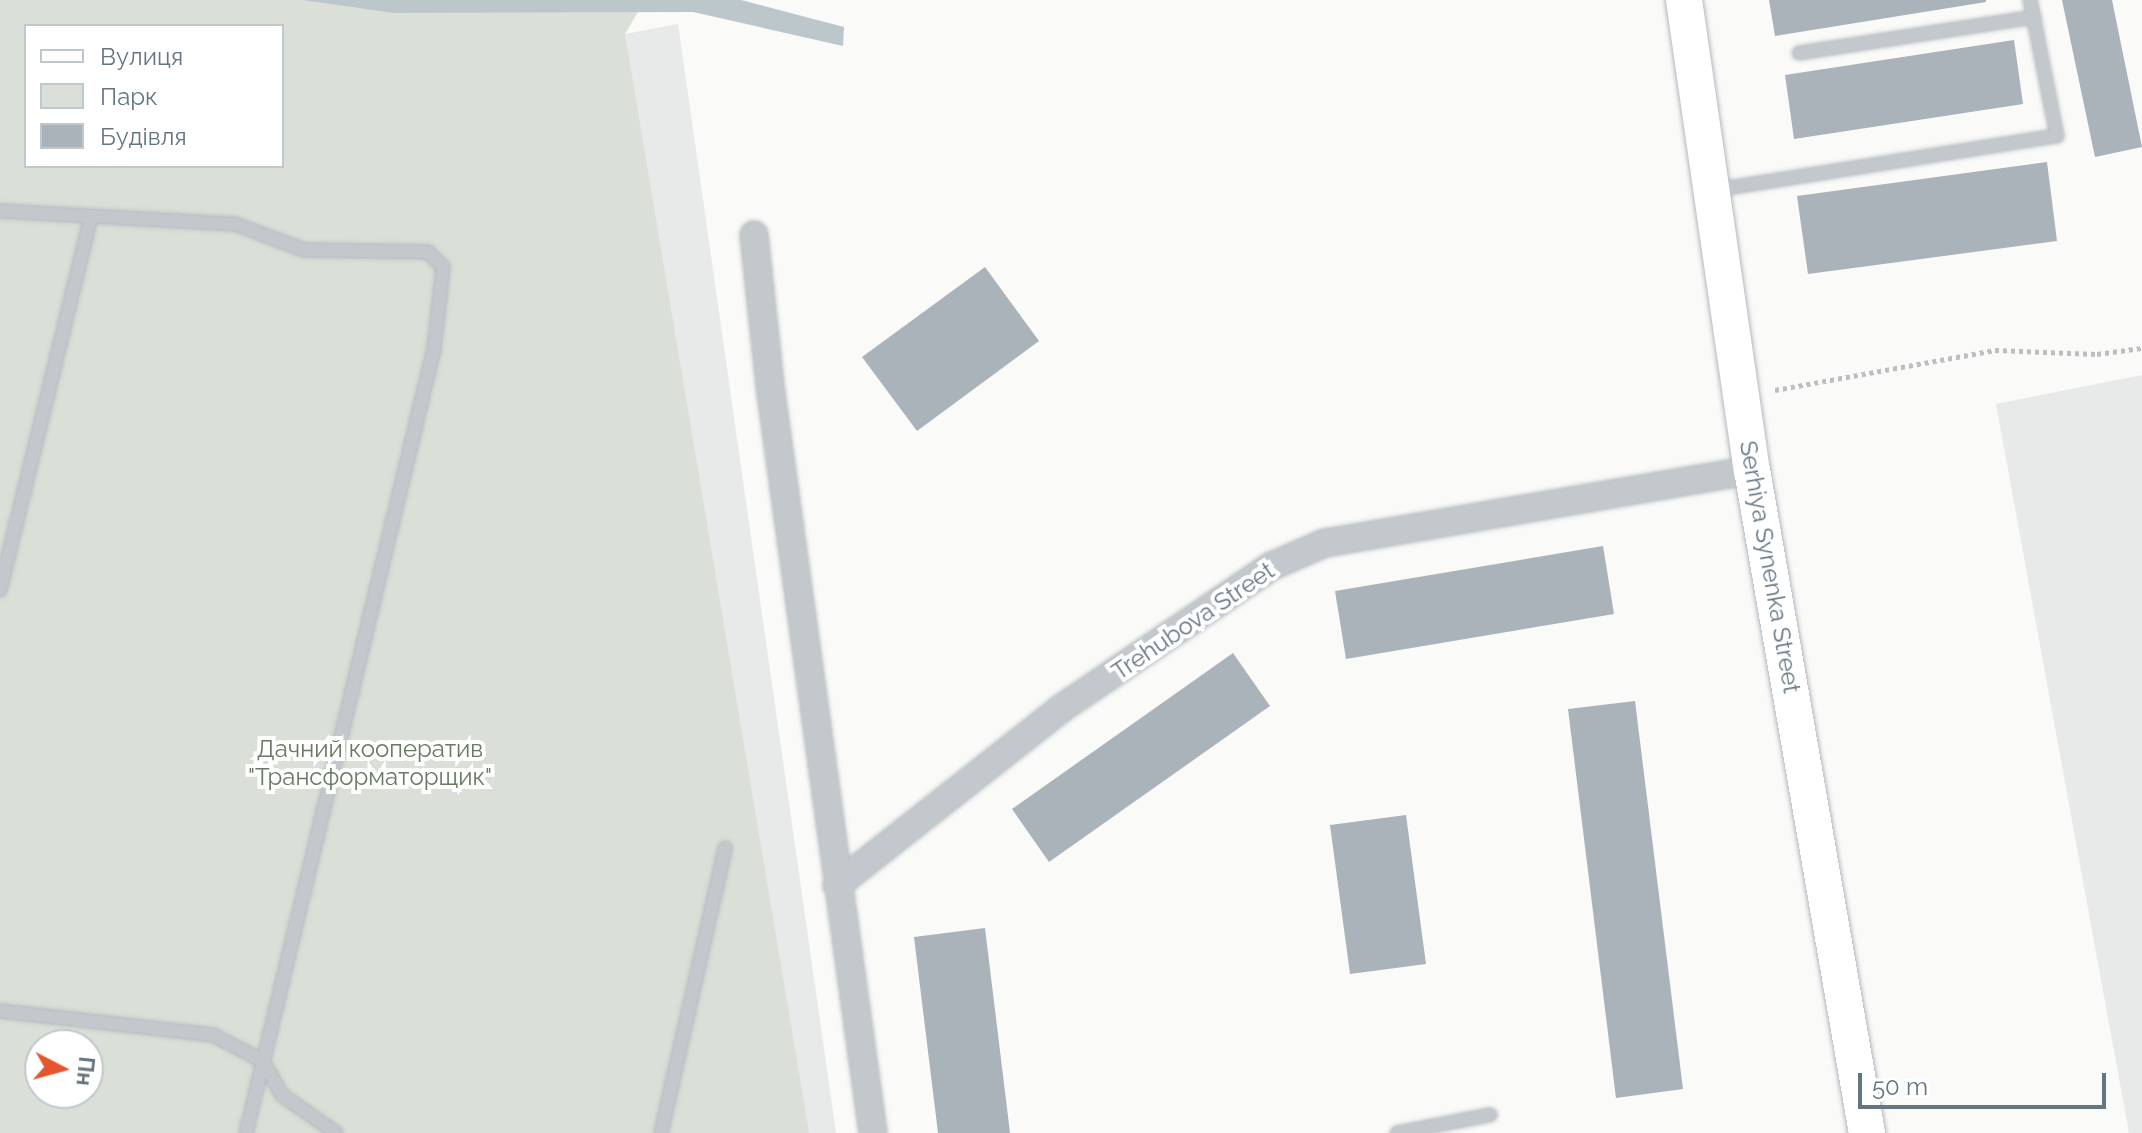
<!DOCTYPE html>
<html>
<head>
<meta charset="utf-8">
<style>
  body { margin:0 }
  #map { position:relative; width:2142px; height:1133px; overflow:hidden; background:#fafaf8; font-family:Raleway,sans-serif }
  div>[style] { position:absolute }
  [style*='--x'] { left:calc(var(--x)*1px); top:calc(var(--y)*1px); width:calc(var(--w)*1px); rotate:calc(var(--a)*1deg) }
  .built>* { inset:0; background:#e8e9e9 }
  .green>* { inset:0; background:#dadfd7 }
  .water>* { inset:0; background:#bbc7cb }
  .building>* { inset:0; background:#aab3b9 }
  .path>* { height:5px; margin-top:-2.5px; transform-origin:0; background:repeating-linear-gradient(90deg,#bbbfc2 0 4px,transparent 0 8px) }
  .roads { filter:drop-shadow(0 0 2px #b3babf) drop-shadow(0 0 2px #b3babf) }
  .lane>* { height:12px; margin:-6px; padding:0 6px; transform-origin:6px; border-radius:6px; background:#c3c8cc }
  .street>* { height:26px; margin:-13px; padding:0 13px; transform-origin:13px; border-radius:13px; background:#c3c8cc }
  .secondary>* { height:36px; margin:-18px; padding:0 18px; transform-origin:18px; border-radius:18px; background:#fff }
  span { translate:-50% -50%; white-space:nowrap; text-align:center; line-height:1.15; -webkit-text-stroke:8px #fff; paint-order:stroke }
  .street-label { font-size:24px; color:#657683 }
  .park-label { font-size:24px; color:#687a64 }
  .legend { position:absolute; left:24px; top:24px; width:260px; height:144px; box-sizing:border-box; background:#fff; border:2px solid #c1c8cd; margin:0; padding:10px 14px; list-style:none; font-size:24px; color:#657683 }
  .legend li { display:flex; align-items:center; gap:16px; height:40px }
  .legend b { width:40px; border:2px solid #c1c8cd }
  .north { position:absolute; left:24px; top:1029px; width:80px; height:80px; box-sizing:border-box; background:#fff; border:2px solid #c1c8cd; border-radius:50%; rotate:96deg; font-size:22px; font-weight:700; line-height:32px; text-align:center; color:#657683 }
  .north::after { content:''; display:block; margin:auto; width:28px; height:36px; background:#e4572e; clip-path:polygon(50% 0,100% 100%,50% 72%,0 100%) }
  .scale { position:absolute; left:1858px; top:1073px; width:248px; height:36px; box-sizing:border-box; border:4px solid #657683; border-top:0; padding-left:10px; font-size:24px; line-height:28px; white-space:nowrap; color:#657683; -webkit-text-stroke:6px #fff; paint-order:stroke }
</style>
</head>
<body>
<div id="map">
  <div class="built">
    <i style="clip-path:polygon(678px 24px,836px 1133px,792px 1133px,625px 34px)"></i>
    <i style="clip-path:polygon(2142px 375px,2142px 1133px,2129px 1133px,1996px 404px)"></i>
  </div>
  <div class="green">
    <i style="clip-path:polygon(evenodd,0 0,645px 0,625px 34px,809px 1133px,0 1133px,0 0,26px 26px,282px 26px,282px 166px,26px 166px,26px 26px,0 0,40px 1045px,88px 1045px,88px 1093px,40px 1093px,40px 1045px)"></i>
  </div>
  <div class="water">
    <i style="clip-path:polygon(303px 0,741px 0,844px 27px,843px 46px,693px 12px,394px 13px)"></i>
  </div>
  <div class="building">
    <i style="clip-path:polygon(1769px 0,1986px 0,1986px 2px,1775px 36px)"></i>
    <i style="clip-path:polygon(2062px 0,2112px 0,2142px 147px,2095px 157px)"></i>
    <i style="clip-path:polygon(2014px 40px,2023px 104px,1794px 139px,1785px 75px)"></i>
    <i style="clip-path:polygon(2047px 162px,2057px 241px,1808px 274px,1797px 196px)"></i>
    <i style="clip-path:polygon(985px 267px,1039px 341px,917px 431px,862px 357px)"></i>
    <i style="clip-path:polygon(1603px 546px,1614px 614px,1346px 659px,1335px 591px)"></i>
    <i style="clip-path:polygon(1233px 653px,1270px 706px,1049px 862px,1012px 809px)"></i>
    <i style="clip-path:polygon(1635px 701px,1683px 1089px,1616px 1098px,1568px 709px)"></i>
    <i style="clip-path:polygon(1406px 815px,1426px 964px,1350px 974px,1330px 825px)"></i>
    <i style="clip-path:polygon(985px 928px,1010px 1133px,938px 1133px,914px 937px)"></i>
  </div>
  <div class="path">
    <i style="--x:1775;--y:390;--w:224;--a:-10.3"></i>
    <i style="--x:1995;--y:350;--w:102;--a:2.2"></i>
    <i style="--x:2097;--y:354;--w:45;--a:-7.6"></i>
  </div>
  <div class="roads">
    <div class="lane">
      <i style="--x:1799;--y:53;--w:238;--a:-8.7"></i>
      <i style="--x:1715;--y:190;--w:346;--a:-9"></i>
      <i style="--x:2057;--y:136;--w:139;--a:-101.2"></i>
      <i style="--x:0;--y:211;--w:235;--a:3.2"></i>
      <i style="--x:235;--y:224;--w:74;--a:20.6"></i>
      <i style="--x:304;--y:250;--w:124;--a:0.9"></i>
      <i style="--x:428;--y:252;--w:21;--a:45"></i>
      <i style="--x:443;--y:267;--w:82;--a:96.3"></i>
      <i style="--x:434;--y:349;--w:806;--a:103.48"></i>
      <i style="--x:0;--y:590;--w:383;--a:-76.3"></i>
      <i style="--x:0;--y:1011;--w:214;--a:6.4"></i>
      <i style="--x:213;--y:1035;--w:56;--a:27.5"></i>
      <i style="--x:263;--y:1061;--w:39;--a:61"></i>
      <i style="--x:282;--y:1095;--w:66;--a:35.1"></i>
      <i style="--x:661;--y:1133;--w:292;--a:-77.3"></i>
      <i style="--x:1397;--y:1133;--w:95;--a:-11"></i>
    </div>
    <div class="street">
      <i style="--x:754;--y:235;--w:159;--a:83.9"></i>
      <i style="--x:771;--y:393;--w:747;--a:82.15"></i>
      <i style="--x:837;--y:885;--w:283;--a:-38.2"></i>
      <i style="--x:1059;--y:710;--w:257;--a:-34.1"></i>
      <i style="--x:1272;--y:566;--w:58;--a:-23.5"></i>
      <i style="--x:1325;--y:543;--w:433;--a:-9.7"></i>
    </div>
    <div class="secondary">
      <i style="--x:1684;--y:0;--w:475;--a:81.8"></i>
      <i style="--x:1752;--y:470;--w:673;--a:80.16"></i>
    </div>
  </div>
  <div class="street-label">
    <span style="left:1770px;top:567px;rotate:80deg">Serhiya Synenka Street</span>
    <span style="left:1193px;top:621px;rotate:-34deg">Trehubova Street</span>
  </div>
  <div class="park-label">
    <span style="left:370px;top:763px">Дачний кооператив<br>"Трансформаторщик"</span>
  </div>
  <ul class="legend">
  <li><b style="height:10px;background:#fff"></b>Вулиця</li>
  <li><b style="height:22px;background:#dadfd7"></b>Парк</li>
  <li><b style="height:22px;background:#aab3b9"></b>Будівля</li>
  </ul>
  <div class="north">Пн</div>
  <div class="scale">50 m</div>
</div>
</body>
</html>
